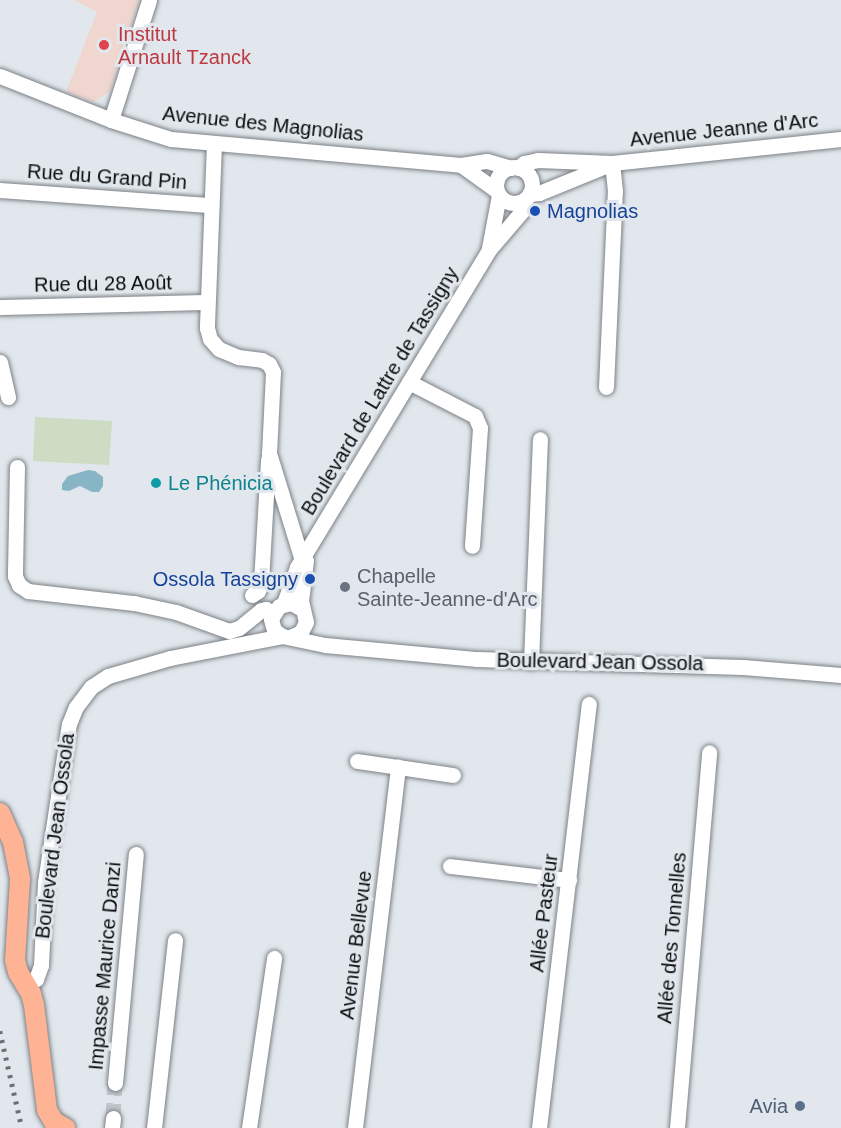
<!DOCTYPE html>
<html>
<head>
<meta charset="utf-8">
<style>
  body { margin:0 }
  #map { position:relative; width:841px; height:1128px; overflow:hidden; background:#e1e7ec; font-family:Helvetica,sans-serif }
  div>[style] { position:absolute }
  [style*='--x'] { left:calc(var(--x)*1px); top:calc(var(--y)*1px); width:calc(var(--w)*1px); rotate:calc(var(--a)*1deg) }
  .medical>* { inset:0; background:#efd6cf }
  .green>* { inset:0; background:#cddcc3 }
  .water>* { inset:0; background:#87b5c5 }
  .minor-tunnel>* { height:15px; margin-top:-7.5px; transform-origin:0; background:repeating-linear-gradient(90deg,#c1c6cb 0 15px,transparent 0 23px) }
  .roads { filter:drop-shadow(0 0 2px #7c8186) drop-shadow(0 0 2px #7c8186) }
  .minor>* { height:15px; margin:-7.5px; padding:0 7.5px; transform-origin:7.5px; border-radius:7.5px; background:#fff }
  .minor>.ring { margin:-7.5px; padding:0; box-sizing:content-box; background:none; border:15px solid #fff; border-radius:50% }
  .major>* { height:20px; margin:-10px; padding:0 10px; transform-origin:10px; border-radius:10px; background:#fdb394 }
  .rail>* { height:4.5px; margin-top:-2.25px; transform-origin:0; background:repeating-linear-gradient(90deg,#6b6e71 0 3px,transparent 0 9px) }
  .dots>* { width:16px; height:16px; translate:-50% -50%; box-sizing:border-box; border:3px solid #e1e7ec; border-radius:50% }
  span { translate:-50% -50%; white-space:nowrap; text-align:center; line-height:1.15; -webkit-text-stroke:6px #e1e7ec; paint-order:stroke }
  .health-label { font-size:20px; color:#be3a42 }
  .left { translate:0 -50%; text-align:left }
  .street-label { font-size:20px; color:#0a0c0d }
  .transit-label { font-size:20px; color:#164399 }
  .right { translate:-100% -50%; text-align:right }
  .culture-label { font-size:20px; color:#0d838f }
  .worship-label { font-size:20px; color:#5b616d }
  .service-label { font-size:20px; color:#4e5e75 }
</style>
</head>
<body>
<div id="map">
  <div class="medical">
    <i style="clip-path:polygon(75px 0,139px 0,109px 92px,93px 102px,66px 92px,97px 12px)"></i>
  </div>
  <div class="green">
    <i style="clip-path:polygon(35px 417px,112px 421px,109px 465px,33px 461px)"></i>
  </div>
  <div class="water">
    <i style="clip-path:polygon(88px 470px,95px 471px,103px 477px,103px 486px,99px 492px,92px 492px,80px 486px,69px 491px,62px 490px,62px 484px,68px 476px)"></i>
  </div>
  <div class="minor-tunnel">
    <i style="--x:113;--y:1118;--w:35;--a:-87"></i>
  </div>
  <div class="roads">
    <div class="minor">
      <i style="--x:0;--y:76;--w:119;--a:21.6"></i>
      <i style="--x:111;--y:120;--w:63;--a:17.6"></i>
      <i style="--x:171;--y:139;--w:291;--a:5.1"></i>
      <i style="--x:461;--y:165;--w:26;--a:-9"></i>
      <i style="--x:487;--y:161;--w:25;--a:16"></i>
      <i style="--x:111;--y:120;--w:126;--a:-72.4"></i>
      <i style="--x:214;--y:143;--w:185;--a:92.2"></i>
      <i style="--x:207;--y:328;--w:11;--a:75"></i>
      <i style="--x:210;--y:339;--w:13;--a:48"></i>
      <i style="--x:219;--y:349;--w:21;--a:23"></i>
      <i style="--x:238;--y:357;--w:24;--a:7"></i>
      <i style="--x:262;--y:360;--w:8;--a:30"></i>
      <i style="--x:269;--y:364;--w:9;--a:63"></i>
      <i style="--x:273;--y:372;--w:81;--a:92.8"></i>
      <i style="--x:269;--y:453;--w:112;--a:72.9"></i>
      <i style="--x:461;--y:165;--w:44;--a:35.8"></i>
      <i class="ring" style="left:496px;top:167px;width:21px;height:21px"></i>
      <i style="--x:518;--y:168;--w:8;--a:-40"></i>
      <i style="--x:524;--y:163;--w:14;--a:-12"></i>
      <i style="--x:538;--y:160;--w:74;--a:2.3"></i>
      <i style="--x:612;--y:163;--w:230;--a:-6"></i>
      <i style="--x:0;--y:190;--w:212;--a:4.1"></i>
      <i style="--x:529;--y:194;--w:10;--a:-6"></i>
      <i style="--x:539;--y:193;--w:74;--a:-22.1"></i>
      <i style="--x:489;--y:248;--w:54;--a:-79.3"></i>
      <i style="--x:0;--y:307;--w:207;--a:-1.4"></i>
      <i style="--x:0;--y:362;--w:36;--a:77"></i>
      <i style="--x:409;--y:382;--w:74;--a:27.3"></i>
      <i style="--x:475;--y:416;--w:13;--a:67"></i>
      <i style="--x:480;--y:428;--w:118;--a:93.9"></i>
      <i style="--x:606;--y:387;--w:196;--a:-87.4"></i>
      <i style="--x:615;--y:191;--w:28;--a:-96"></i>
      <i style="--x:17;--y:467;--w:109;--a:91.1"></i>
      <i style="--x:15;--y:576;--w:10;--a:66"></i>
      <i style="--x:19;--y:585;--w:11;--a:34"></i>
      <i style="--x:28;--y:591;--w:107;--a:6.5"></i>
      <i style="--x:134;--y:603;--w:43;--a:12.1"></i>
      <i style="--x:176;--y:612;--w:56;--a:19.7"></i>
      <i style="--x:229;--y:631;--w:10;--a:-17"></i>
      <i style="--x:239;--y:628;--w:28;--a:-39"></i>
      <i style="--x:261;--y:610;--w:5;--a:-11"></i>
      <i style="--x:266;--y:609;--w:8;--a:40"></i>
      <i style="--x:252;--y:595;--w:7;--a:-34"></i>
      <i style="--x:258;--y:591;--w:9;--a:-72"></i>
      <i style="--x:261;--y:582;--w:123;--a:-86.7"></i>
      <i style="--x:284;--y:603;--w:38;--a:-70"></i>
      <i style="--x:297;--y:567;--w:369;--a:-58.8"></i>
      <i style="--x:488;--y:251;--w:54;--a:-49.5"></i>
      <i style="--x:523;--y:210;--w:11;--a:-80"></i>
      <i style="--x:302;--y:609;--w:13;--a:-151"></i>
      <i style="--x:291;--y:603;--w:12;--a:166"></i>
      <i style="--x:279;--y:606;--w:15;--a:122"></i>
      <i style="--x:271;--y:619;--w:11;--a:75"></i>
      <i style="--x:274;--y:630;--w:10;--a:37"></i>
      <i style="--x:282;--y:636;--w:44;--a:11.8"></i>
      <i style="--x:325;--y:645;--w:153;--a:5.3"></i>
      <i style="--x:477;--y:659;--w:266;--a:1.7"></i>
      <i style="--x:743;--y:667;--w:98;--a:4.7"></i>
      <i style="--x:290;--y:637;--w:12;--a:-24"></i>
      <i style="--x:301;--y:632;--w:11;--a:-63"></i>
      <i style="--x:306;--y:622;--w:22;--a:-103"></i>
      <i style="--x:301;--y:601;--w:41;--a:-83"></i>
      <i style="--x:531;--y:662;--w:223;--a:-87.7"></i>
      <i style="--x:357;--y:761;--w:97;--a:8.3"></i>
      <i style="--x:450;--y:866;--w:120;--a:6.7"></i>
      <i style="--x:26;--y:985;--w:12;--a:-31"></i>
      <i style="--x:36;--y:979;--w:15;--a:-70"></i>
      <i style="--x:41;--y:965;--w:83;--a:-87.2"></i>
      <i style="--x:45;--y:882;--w:160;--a:-81.4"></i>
      <i style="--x:69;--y:724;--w:18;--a:-68"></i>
      <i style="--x:76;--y:707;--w:25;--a:-53"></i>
      <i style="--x:91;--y:687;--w:20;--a:-33"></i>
      <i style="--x:108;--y:676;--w:65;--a:-16.2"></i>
      <i style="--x:170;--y:658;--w:114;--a:-11.1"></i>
      <i style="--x:115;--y:1083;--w:230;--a:-84.8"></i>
      <i style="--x:112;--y:1128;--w:10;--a:-84"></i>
      <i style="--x:154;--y:1128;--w:189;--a:-83.6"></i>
      <i style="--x:249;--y:1128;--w:172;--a:-81.6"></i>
      <i style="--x:355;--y:1128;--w:364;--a:-83.2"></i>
      <i style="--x:539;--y:1128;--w:427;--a:-83.3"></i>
      <i style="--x:677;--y:1128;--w:377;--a:-85.1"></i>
    </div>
    <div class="major">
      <i style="--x:0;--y:813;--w:32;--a:66"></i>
      <i style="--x:13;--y:842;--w:38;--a:79"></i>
      <i style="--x:20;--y:879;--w:81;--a:93.5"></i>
      <i style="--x:15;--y:960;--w:12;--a:76"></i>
      <i style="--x:18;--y:972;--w:26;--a:59"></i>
      <i style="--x:31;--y:994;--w:11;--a:75"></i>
      <i style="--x:34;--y:1005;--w:106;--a:82.9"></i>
      <i style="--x:47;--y:1110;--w:14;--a:60"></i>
      <i style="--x:54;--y:1122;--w:13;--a:29"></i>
    </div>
  </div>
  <div class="rail">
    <i style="--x:0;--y:1031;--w:99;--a:77.2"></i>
  </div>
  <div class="dots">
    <i style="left:104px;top:45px;background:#e0444e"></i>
    <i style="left:535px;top:211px;background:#1a4fb4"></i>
    <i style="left:156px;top:483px;background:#0f9aa8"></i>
    <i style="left:310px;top:579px;background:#1a4fb4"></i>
    <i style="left:345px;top:587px;background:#6b7280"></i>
    <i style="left:800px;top:1106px;background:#5c6f8a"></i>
  </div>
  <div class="health-label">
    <span class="left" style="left:118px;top:46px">Institut<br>Arnault Tzanck</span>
  </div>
  <div class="street-label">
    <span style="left:263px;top:124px;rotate:6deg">Avenue des Magnolias</span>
    <span style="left:724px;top:130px;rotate:-6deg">Avenue Jeanne d'Arc</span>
    <span style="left:107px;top:177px;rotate:4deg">Rue du Grand Pin</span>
    <span style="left:103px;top:284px;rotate:-1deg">Rue du 28 Août</span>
    <span style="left:380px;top:391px;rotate:-59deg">Boulevard de Lattre de Tassigny</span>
    <span style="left:600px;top:662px;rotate:1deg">Boulevard Jean Ossola</span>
    <span style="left:55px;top:836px;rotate:-83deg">Boulevard Jean Ossola</span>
    <span style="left:544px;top:913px;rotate:-83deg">Allée Pasteur</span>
    <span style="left:672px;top:938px;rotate:-85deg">Allée des Tonnelles</span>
    <span style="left:356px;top:945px;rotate:-83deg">Avenue Bellevue</span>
    <span style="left:105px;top:966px;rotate:-85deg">Impasse Maurice Danzi</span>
  </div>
  <div class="transit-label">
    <span class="left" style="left:547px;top:211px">Magnolias</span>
    <span class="right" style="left:298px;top:579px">Ossola Tassigny</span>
  </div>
  <div class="culture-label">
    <span class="left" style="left:168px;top:483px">Le Phénicia</span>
  </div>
  <div class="worship-label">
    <span class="left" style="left:357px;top:588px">Chapelle<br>Sainte-Jeanne-d'Arc</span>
  </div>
  <div class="service-label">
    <span class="right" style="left:788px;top:1106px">Avia</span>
  </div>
</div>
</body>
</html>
